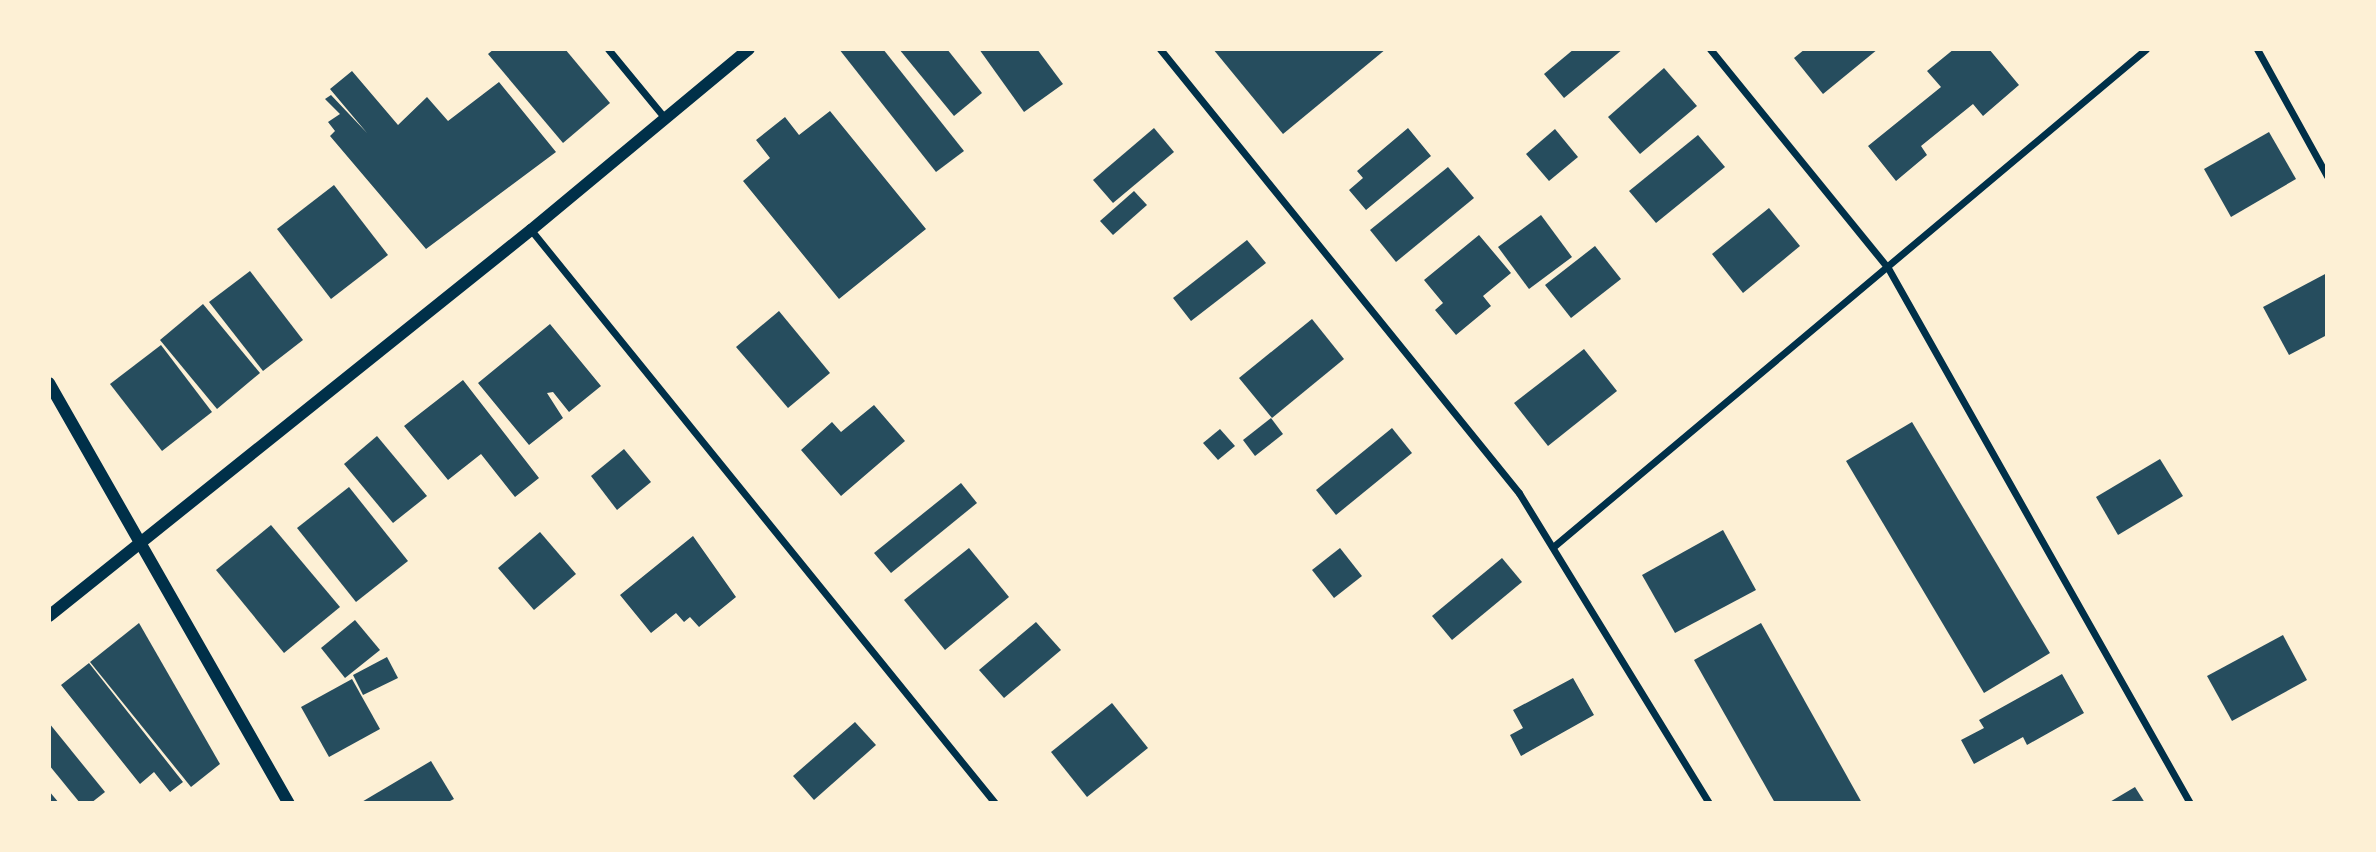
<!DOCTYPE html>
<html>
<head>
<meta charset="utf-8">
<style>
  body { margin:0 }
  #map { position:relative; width:2376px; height:852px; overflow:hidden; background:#fdf0d5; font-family:"Sofia Sans Condensed",sans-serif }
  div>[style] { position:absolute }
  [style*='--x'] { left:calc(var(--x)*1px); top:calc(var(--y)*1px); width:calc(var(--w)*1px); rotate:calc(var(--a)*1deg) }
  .building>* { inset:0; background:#264d5e }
  .minor>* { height:7px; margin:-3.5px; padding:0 3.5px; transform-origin:3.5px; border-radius:3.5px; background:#003049 }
  .tertiary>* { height:12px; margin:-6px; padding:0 6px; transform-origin:6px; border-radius:6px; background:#003049 }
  span { translate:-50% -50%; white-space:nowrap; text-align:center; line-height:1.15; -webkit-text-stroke:5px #fdf0d5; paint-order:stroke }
  .frame { position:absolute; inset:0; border:51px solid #fdf0d5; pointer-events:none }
</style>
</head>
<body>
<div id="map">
  <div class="building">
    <i style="clip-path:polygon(494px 49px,565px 49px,610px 103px,563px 143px,488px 54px)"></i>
    <i style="clip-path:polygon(839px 49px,883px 49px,964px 151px,936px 172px)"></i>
    <i style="clip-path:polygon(899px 49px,947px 49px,982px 93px,954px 116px)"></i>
    <i style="clip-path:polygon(979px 49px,1037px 49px,1063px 84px,1024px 112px)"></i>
    <i style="clip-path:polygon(1213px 49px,1386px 49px,1283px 134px)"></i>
    <i style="clip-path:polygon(1574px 49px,1623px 49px,1564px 98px,1544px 74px)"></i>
    <i style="clip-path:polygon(1805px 49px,1878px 49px,1823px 94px,1794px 58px)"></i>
    <i style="clip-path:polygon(1954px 49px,1989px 49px,2019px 85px,1983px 116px,1973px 104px,1921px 146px,1927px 155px,1896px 181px,1868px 146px,1941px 87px,1927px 71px)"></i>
    <i style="clip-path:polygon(1664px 68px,1697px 106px,1640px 154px,1608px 117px)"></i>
    <i style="clip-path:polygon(352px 71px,398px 125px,427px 97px,448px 121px,499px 82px,556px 152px,426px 249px,330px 136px,335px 131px,328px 122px,340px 114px,325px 99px,331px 95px,367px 133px,330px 89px)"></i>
    <i style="clip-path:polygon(830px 111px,926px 229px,839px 299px,743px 181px,770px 158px,756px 140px,785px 117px,799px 135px)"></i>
    <i style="clip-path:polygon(1154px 128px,1174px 152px,1113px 203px,1093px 180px)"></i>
    <i style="clip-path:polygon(1408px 128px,1431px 156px,1366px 210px,1349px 190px,1363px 178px,1357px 171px)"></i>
    <i style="clip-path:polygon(1555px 129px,1578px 157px,1549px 181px,1526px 154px)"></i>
    <i style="clip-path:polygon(2269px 132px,2296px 179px,2231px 217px,2204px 169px)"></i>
    <i style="clip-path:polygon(1698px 135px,1725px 167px,1656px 223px,1629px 191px)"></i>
    <i style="clip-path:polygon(1448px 167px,1474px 198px,1396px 262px,1370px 230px)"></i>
    <i style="clip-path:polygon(334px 185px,388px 255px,331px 299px,277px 229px)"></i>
    <i style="clip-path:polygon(1134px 191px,1147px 205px,1113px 235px,1100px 221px)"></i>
    <i style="clip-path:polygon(1769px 208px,1800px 246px,1743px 293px,1712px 254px)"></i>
    <i style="clip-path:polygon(1541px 215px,1572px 257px,1529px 289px,1498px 247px)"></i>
    <i style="clip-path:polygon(1479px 235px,1511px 273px,1483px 296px,1491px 306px,1456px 335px,1435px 310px,1443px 303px,1424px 280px)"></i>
    <i style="clip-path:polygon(1247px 240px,1266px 263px,1191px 321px,1173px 298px)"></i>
    <i style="clip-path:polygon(1595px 246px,1621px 279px,1571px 318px,1545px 285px)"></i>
    <i style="clip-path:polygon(250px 271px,303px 340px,263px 371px,209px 302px)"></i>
    <i style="clip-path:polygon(2327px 273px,2327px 335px,2289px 355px,2263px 307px)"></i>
    <i style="clip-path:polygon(203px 304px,260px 373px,217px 409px,160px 340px)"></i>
    <i style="clip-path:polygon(779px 311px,830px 373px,788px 408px,736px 347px)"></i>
    <i style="clip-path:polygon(1312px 319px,1344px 359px,1272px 418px,1239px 378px)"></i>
    <i style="clip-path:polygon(550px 324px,601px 386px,569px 412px,553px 392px,547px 393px,563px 418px,529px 445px,478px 383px)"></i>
    <i style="clip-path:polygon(161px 345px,212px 412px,162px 451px,110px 384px)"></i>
    <i style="clip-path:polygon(1584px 349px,1617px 391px,1548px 446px,1514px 403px)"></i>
    <i style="clip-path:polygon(463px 380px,539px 478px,515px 497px,481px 454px,448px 480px,404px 426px)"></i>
    <i style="clip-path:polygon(874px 405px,905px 441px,841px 496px,801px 450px,832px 422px,841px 432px)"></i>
    <i style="clip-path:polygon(1271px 418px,1283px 434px,1255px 456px,1243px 440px)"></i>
    <i style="clip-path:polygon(1912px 422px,2050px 653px,1984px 693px,1846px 461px)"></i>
    <i style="clip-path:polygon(1392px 428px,1412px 453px,1336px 515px,1316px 490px)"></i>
    <i style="clip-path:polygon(1220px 429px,1235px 446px,1218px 460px,1203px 443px)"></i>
    <i style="clip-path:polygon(377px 436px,427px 496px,393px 523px,344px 464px)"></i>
    <i style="clip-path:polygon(624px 449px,651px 482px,617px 510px,591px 476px)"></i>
    <i style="clip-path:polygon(2160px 459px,2183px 496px,2118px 535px,2096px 497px)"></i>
    <i style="clip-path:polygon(961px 483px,977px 503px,891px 573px,874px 553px)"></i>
    <i style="clip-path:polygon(349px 487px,408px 561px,356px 602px,297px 528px)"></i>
    <i style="clip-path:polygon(271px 525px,340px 607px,284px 653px,216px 570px)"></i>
    <i style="clip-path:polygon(1723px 530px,1756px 590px,1675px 633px,1642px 575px)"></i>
    <i style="clip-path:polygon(540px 532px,576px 574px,534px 610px,498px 568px)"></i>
    <i style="clip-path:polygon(693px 536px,736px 597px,699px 627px,690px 617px,684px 622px,676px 613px,651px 633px,620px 595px)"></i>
    <i style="clip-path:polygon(969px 548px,1009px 597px,945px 650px,904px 600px)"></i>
    <i style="clip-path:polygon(1340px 548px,1362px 576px,1334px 598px,1312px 570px)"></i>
    <i style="clip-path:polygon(1502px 558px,1522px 582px,1452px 640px,1432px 616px)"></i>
    <i style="clip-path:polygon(355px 620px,380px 650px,345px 678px,321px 648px)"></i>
    <i style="clip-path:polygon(1036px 622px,1061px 650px,1004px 698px,979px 670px)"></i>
    <i style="clip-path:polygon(139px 623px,220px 764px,191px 787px,90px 662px)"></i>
    <i style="clip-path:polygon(1761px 623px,1862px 803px,1775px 803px,1694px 660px)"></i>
    <i style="clip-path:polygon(2283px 635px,2307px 680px,2232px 721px,2207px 676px)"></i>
    <i style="clip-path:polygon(387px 657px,398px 678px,363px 695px,353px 675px)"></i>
    <i style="clip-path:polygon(89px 663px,183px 782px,170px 792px,154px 772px,140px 784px,61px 685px)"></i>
    <i style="clip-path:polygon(2062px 674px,2084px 713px,2027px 745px,2023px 737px,1974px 764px,1961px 740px,1984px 728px,1979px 720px)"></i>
    <i style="clip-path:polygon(1573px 678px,1594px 715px,1521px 756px,1510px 735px,1523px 728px,1513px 710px)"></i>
    <i style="clip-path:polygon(352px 679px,380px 729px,329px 757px,301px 707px)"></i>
    <i style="clip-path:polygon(1112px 703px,1148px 748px,1087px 797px,1051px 752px)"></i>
    <i style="clip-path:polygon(855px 722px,876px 745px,814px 800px,793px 776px)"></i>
    <i style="clip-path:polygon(49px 723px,105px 792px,91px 803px,80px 803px,49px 765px)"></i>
    <i style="clip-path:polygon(431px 761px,454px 799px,446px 803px,360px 803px)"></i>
    <i style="clip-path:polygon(2135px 787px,2145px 803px,2108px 803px)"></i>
    <i style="clip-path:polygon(49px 791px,59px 803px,49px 803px)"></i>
  </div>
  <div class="minor">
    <i style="--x:608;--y:49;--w:88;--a:50.5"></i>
    <i style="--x:1160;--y:49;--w:571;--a:51.04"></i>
    <i style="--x:1519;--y:493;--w:364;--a:58.5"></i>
    <i style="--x:1710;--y:49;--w:282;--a:50.9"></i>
    <i style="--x:1888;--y:268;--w:614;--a:60.56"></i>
    <i style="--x:2257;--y:49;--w:145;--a:61.1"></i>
    <i style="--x:531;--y:230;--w:737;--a:51"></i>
    <i style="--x:1553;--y:547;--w:774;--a:-40.02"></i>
  </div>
  <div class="tertiary">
    <i style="--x:49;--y:383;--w:484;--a:60.3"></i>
    <i style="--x:49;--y:616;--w:618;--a:-38.69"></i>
    <i style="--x:531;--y:230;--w:283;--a:-39.7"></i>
  </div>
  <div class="frame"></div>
</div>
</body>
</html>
